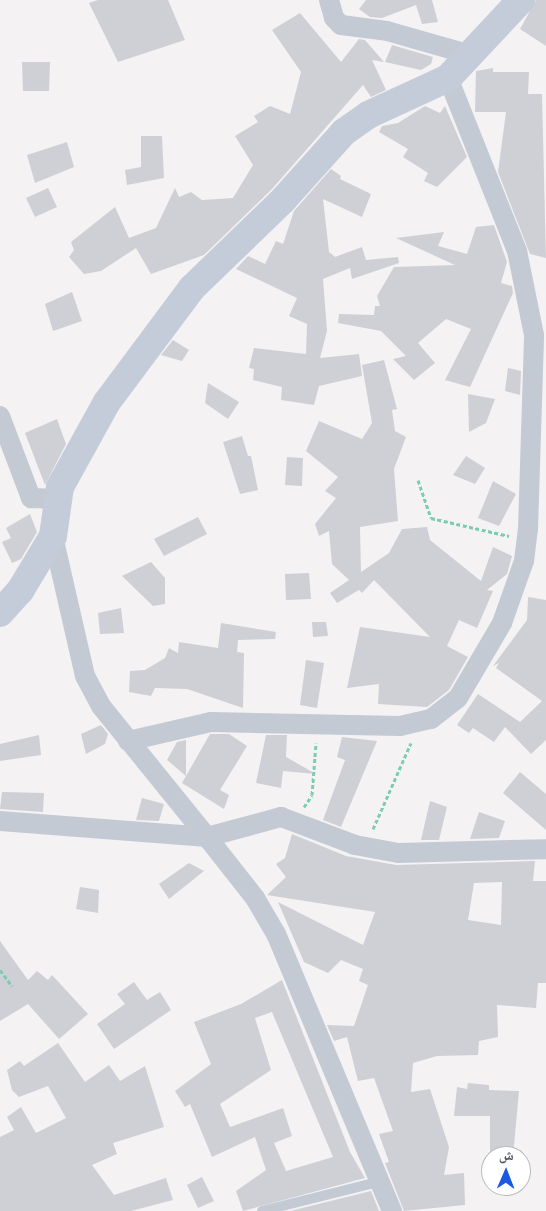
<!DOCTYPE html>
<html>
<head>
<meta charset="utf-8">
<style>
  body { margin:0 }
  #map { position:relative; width:546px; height:1211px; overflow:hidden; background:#f4f2f2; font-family:Overpass,"Noto Naskh Arabic",sans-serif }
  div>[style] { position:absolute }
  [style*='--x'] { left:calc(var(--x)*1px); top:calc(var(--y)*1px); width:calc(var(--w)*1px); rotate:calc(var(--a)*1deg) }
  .building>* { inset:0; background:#cfd0d6 }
  .path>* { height:3px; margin-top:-1.5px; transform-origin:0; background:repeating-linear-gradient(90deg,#7bcdb0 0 4px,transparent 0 6.5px) }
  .lane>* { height:10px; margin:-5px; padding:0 5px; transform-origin:5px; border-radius:5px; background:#c3cad3 }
  .street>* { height:20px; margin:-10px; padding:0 10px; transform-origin:10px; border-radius:10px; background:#c3cad3 }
  .secondary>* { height:28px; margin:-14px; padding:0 14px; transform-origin:14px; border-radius:14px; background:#c5ccd9 }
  span { translate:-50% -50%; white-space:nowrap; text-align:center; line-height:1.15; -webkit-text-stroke:4px #fff; paint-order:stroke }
  .north { position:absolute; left:481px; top:1146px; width:50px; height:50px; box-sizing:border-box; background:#fff; border:1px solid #b7babf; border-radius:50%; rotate:1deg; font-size:14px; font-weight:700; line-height:20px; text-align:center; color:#4a525f }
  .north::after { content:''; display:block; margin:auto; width:18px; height:22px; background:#1e58e2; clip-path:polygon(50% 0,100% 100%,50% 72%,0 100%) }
</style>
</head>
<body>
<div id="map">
  <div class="building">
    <i style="clip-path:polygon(98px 0,168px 0,185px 40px,118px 62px,89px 3px)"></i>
    <i style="clip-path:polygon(366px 0,432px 0,438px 22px,422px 24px,416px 5px,382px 18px,370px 17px,359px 9px)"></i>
    <i style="clip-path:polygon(536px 0,546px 0,546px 46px,520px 29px)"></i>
    <i style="clip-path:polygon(300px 13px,341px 62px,359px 39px,365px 40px,384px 62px,372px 60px,386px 90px,371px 97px,363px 85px,272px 189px,204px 255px,151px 274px,136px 248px,101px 271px,84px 274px,69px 257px,74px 250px,71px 242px,115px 207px,129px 238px,156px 228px,175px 188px,179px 197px,191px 192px,202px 200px,233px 198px,253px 165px,235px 136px,258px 122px,254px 116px,270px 106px,290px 114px,301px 72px,272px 30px)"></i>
    <i style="clip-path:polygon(392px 45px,433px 57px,431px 64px,421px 70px,385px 62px)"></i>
    <i style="clip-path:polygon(22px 62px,50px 62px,49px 91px,23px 91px)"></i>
    <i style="clip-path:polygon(493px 68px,493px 72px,529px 72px,528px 94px,542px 94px,546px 258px,530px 254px,498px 172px,506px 112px,475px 112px,476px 71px)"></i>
    <i style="clip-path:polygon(425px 106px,440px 113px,445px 106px,467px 157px,437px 187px,424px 181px,428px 173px,403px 157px,408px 149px,379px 132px,382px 126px,398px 123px)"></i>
    <i style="clip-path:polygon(141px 136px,162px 136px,164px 178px,127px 185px,125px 170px,141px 167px)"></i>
    <i style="clip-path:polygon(67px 142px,74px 167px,35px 183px,27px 155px)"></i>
    <i style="clip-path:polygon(331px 169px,341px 176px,340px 179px,371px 194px,362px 217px,323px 199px,329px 252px,335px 257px,362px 247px,366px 260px,398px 257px,399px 263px,352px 279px,350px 268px,323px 279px,327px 331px,320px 358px,359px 354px,362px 376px,319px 386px,314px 405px,281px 400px,282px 387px,253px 380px,254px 369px,249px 368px,254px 348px,306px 354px,307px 324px,289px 316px,297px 298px,236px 269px,248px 256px,265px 264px,276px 241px,283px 244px,294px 211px)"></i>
    <i style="clip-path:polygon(48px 188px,57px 207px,35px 217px,26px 198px)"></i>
    <i style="clip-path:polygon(494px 225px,507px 262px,501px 283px,512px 286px,513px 293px,470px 387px,445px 380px,471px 329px,446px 319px,418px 343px,435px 363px,414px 380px,393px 359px,406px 356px,381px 331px,338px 323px,339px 314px,374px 315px,375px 306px,380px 306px,377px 296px,394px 267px,455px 265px,396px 238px,444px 232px,438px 246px,467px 254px,476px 227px)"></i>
    <i style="clip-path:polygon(72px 292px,82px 321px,53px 331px,45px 304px)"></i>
    <i style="clip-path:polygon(173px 340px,189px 350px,182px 361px,161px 355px)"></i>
    <i style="clip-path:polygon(384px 360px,397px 409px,392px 410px,395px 431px,406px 437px,394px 469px,398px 521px,360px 527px,361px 572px,389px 553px,402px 529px,427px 527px,430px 540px,481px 581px,493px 547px,512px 556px,507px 574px,487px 590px,493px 591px,477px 628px,459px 620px,447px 646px,468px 657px,449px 690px,427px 707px,378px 704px,379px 684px,347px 688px,360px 627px,430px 637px,374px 580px,362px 593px,359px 590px,337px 603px,330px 593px,349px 580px,332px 564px,329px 531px,319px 536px,315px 524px,336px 498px,325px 491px,338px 477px,306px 451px,319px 421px,362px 439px,372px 423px,362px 365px)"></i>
    <i style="clip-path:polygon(508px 368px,521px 371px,520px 395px,505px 391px)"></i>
    <i style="clip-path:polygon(208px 383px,239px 402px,228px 419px,205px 403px)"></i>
    <i style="clip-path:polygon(468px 394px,495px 399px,486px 423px,469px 432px)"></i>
    <i style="clip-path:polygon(57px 419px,66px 444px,45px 485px,25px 433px)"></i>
    <i style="clip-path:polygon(242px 436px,248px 456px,251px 456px,258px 490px,240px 494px,223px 442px)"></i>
    <i style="clip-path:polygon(466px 456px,485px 468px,475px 484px,453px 475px)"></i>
    <i style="clip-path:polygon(287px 457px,303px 458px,302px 486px,285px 485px)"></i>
    <i style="clip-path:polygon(493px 481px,516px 494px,499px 526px,478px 518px)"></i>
    <i style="clip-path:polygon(30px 514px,37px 532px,21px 559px,12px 563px,2px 542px,11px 538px,6px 528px)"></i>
    <i style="clip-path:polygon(198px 517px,207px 534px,164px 556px,154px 539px)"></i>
    <i style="clip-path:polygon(151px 562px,165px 578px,165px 604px,153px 606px,122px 576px)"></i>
    <i style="clip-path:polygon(309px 573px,311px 599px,286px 600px,285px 574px)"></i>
    <i style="clip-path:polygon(528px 597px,546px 600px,546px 740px,531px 754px,505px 727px,494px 742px,473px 728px,469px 733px,457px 725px,478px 694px,520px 722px,542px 701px,496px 668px,499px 663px,493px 666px,527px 620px)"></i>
    <i style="clip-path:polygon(121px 608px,124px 633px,100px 634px,98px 613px)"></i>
    <i style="clip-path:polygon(312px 622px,326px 622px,328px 636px,313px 637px)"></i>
    <i style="clip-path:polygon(221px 623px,276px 632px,275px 639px,238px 640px,237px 652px,244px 653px,243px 708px,187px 689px,155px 688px,151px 696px,129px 692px,130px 671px,145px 670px,165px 658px,169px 648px,178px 653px,179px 642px,218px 648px)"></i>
    <i style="clip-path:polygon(306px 660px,324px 663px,317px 708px,300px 705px)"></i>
    <i style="clip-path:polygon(101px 725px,108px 734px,105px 744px,86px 754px,81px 734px)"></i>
    <i style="clip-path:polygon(210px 734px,229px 734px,247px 746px,220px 790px,229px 795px,224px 809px,182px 783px)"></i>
    <i style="clip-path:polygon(39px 735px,41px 755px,0 761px,0 744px)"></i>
    <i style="clip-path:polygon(266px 735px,287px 735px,286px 757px,316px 774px,283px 771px,281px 788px,256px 783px)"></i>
    <i style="clip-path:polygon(342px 737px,377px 741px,341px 827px,323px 820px,345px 760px,337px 757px)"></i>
    <i style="clip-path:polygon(186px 740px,186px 776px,167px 760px,177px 742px)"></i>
    <i style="clip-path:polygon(520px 772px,546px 794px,546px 830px,503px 793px)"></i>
    <i style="clip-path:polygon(2px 792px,44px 793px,43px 812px,0 809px)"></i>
    <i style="clip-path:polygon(142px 798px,164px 804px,159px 821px,136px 820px)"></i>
    <i style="clip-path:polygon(430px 801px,447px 807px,439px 840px,421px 840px)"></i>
    <i style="clip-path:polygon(479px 812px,505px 821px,499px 838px,470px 839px)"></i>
    <i style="clip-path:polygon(evenodd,292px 834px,346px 856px,396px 865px,535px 861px,533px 881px,546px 881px,546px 983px,538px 983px,536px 1008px,497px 1005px,498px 1037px,479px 1041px,478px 1055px,437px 1056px,413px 1063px,411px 1092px,430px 1089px,449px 1147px,444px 1175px,464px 1173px,465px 1205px,404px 1211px,385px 1163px,389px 1162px,379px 1134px,393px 1131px,374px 1078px,358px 1081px,347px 1037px,334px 1041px,327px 1025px,354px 1026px,368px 985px,359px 981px,363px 969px,341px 960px,328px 973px,304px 962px,278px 902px,363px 945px,375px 912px,267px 895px,286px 877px,276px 864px,285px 858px,292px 834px,502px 882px,501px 925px,468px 920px,474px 883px,502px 882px)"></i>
    <i style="clip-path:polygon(189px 863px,204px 871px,169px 899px,159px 884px)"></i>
    <i style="clip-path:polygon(80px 887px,99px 890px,98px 913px,76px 909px)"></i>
    <i style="clip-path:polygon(0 941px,28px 980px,37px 971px,48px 980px,52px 975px,88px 1014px,59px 1039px,28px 1004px,0 1021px)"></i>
    <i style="clip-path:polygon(evenodd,282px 980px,350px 1152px,365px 1178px,243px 1211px,236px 1191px,266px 1170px,255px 1137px,212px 1157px,190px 1104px,185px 1107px,175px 1091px,211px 1064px,194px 1022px,241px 1004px,282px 980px,272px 1012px,333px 1157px,286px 1171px,274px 1143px,292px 1136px,283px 1108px,230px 1127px,220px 1104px,271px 1070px,255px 1018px,272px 1012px)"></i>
    <i style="clip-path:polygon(134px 982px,147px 1000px,160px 992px,171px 1010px,114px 1049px,97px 1024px,125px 1004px,117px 994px)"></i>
    <i style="clip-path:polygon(58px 1043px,85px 1082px,109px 1065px,120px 1081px,145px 1066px,164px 1127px,113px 1143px,117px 1154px,92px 1165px,114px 1195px,166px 1178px,173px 1200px,131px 1211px,0 1211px,0 1137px,14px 1130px,7px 1117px,21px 1107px,36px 1133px,66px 1118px,48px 1086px,19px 1097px,12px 1090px,7px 1070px,20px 1061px,24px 1066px)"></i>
    <i style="clip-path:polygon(468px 1083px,489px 1085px,489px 1090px,519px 1091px,513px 1156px,490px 1156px,490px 1116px,454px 1116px,457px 1087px,467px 1089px)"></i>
    <i style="clip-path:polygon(202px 1177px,214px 1201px,198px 1208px,187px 1185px)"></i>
    <i style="clip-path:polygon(371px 1191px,379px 1211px,290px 1211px)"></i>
  </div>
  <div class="path">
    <i style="--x:418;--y:480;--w:40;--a:71.1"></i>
    <i style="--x:431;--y:518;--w:80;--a:13"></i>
    <i style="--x:304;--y:807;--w:14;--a:-56"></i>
    <i style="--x:312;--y:795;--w:52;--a:-85.6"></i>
    <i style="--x:373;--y:829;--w:94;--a:-66.2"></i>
    <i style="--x:0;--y:970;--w:20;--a:53"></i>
  </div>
  <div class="lane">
    <i style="--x:262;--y:1211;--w:123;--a:-14.1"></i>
  </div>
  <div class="street">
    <i style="--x:329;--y:0;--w:19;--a:74"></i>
    <i style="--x:334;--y:18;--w:10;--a:45"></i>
    <i style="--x:341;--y:25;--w:46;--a:7.4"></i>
    <i style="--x:387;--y:31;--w:87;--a:15.9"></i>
    <i style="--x:0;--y:416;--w:88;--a:69.3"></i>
    <i style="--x:31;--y:498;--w:26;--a:2"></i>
    <i style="--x:128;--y:741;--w:85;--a:-12.9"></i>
    <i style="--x:211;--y:722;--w:189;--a:1.2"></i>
    <i style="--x:400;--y:726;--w:32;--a:-13"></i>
    <i style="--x:431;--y:719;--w:34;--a:-38"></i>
    <i style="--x:458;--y:698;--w:87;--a:-59.6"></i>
    <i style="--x:502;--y:623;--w:66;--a:-70.5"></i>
    <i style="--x:524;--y:561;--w:32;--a:-83"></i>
    <i style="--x:528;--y:529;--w:194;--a:-88.2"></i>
    <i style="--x:534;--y:335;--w:86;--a:-101.4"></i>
    <i style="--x:517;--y:251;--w:186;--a:-111.7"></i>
    <i style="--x:0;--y:821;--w:208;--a:4.4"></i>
    <i style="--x:207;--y:837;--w:169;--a:-129"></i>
    <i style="--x:101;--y:706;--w:34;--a:-118"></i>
    <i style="--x:85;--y:676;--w:144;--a:-102.9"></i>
    <i style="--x:392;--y:1211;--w:300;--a:-112.7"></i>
    <i style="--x:276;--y:934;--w:42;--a:-120.3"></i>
    <i style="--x:255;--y:898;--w:78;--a:-128.2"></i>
    <i style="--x:207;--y:837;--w:77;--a:-15.1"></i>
    <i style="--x:281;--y:817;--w:79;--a:20.7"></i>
    <i style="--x:355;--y:845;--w:44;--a:10.5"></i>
    <i style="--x:398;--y:853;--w:148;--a:-1.5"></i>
  </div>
  <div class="secondary">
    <i style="--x:0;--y:613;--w:30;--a:-48"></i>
    <i style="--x:20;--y:591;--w:64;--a:-59"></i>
    <i style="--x:53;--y:536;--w:49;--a:-81.9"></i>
    <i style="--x:60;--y:487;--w:97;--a:-61.1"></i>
    <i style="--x:107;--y:402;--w:142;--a:-53.3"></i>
    <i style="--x:192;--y:288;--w:127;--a:-44"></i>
    <i style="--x:283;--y:200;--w:91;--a:-48.1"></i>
    <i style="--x:344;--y:132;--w:29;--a:-35"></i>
    <i style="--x:368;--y:115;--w:88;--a:-24.8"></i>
    <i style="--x:448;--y:78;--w:107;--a:-46.9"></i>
  </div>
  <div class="north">ش</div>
</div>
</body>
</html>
